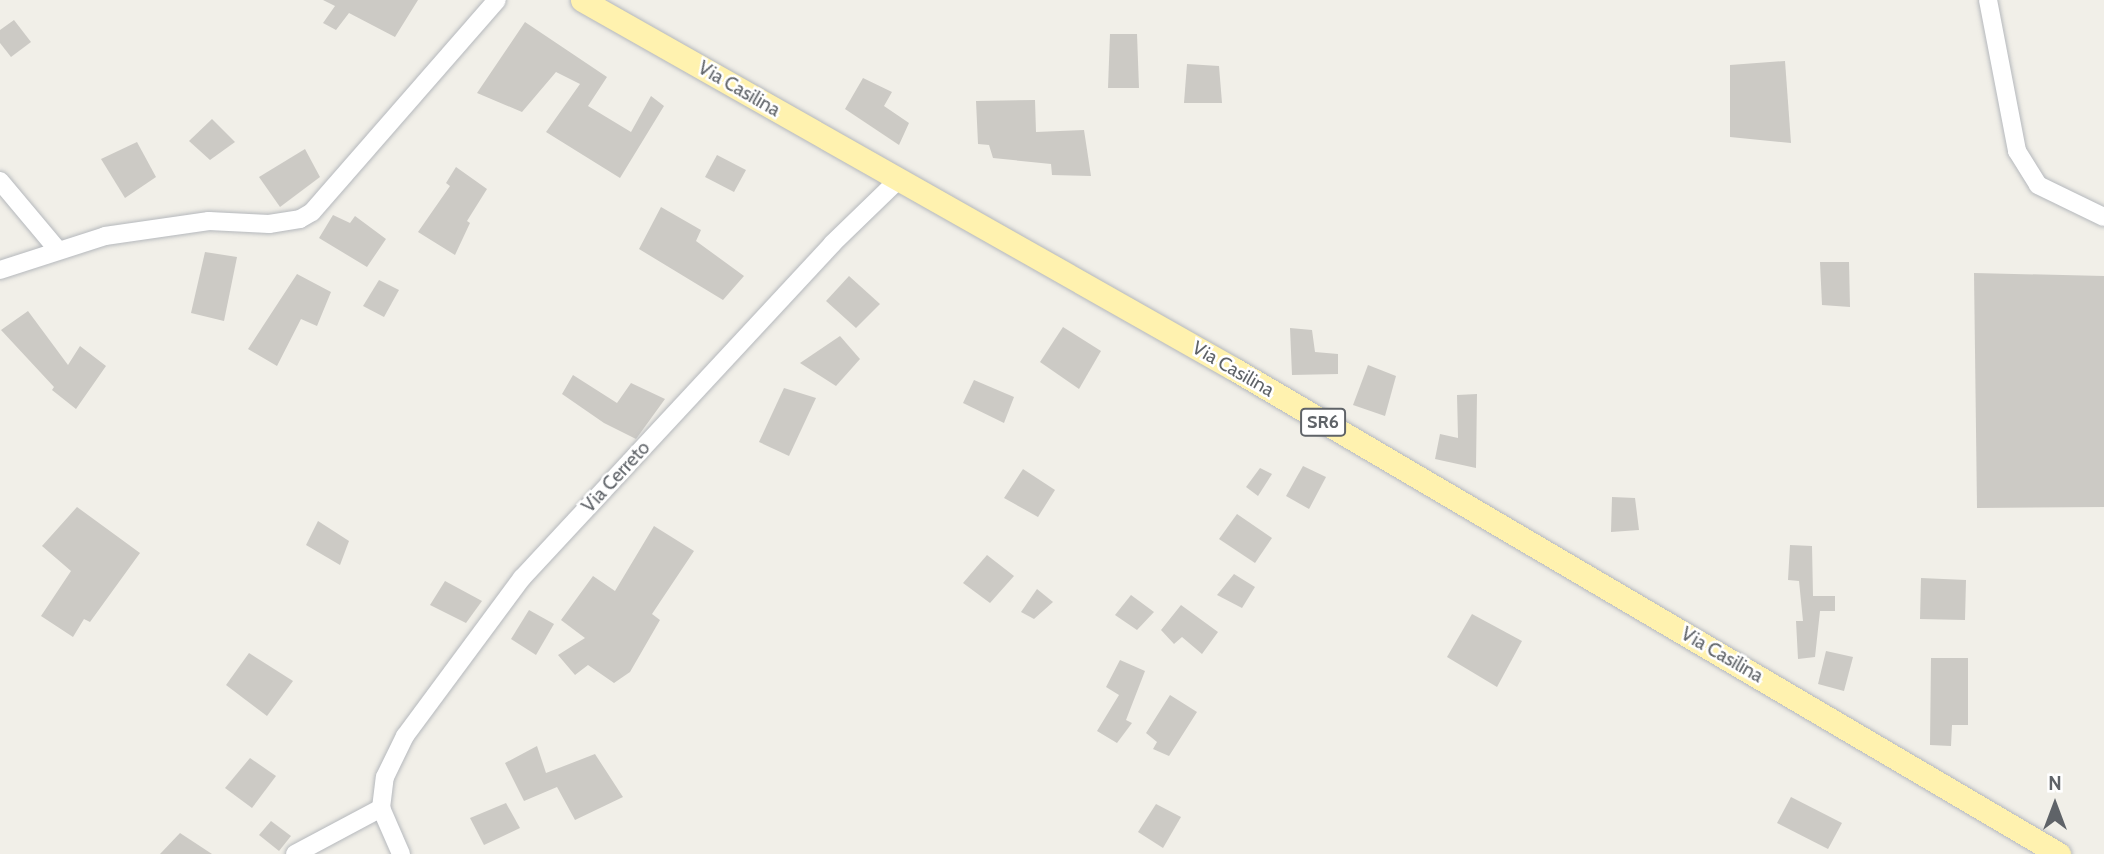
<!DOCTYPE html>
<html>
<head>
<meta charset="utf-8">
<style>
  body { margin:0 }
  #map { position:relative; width:2104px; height:854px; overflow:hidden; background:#f1efe8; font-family:Cabin,sans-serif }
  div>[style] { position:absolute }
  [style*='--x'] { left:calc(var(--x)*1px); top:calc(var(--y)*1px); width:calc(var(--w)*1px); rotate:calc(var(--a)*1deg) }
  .building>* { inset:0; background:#cccac5 }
  .roads { filter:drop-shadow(0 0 2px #b5b8bc) drop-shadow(0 0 2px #b5b8bc) }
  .minor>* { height:18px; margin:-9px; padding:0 9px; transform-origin:9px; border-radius:9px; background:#fff }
  .major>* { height:23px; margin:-11.5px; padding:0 11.5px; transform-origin:11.5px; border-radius:11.5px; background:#fff2af }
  span { translate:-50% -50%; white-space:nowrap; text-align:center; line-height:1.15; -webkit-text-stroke:5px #fff; paint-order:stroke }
  .shield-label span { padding:2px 5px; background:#fff; border:2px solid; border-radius:5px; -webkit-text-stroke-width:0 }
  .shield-label { font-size:18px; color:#5f6368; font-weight:700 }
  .street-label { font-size:19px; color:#5f6368 }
  .north { position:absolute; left:2020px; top:770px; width:70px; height:70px; -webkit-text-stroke:5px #fff; paint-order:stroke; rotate:0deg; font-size:19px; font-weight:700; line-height:28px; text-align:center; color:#5f6368 }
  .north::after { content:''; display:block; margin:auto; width:24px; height:32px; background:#5f6368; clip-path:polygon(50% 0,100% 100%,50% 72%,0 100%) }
</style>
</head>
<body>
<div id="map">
  <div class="building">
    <i style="clip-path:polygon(323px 0,418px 0,395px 37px,349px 13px,336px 30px,323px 23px,335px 6px)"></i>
    <i style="clip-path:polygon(14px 20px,31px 42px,11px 57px,0 43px,0 30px)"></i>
    <i style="clip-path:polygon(525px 22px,607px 77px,588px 106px,631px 132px,651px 96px,664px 106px,620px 178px,546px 132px,580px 84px,556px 72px,522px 112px,477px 93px)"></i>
    <i style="clip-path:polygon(1110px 34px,1137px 34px,1139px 88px,1108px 88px)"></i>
    <i style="clip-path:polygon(1785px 61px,1791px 143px,1730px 137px,1730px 65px)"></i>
    <i style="clip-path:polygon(1187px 64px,1219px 66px,1222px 103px,1184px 103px)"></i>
    <i style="clip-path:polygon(863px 78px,892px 92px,884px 106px,909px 123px,899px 145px,845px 109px)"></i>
    <i style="clip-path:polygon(1035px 100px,1036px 132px,1084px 130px,1091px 176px,1052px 175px,1051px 164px,993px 158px,989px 145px,978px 144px,976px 101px)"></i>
    <i style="clip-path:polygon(212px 119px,235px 142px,210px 160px,189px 141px)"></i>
    <i style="clip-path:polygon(137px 142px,156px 177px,125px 198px,101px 159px)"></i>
    <i style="clip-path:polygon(305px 149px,320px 177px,280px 207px,259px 177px)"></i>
    <i style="clip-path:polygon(717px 155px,746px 170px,734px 192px,705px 177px)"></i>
    <i style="clip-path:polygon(456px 167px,487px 189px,467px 221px,470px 223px,455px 255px,418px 232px,450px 186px,446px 183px)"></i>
    <i style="clip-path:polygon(661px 207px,701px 230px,696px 241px,744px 276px,723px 300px,639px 249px)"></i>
    <i style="clip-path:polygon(333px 215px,350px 223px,355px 216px,386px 239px,367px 267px,319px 238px)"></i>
    <i style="clip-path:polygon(205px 252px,237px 257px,224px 321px,191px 313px)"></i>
    <i style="clip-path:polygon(1820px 262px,1849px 262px,1850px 307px,1822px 305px)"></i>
    <i style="clip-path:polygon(1974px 273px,2104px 276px,2104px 507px,1977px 508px)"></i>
    <i style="clip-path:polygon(297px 274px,331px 292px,317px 326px,301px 319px,277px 366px,248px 349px)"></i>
    <i style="clip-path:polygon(849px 276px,880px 304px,856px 328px,826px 301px)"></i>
    <i style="clip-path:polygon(379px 280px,399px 290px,384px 317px,363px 306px)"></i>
    <i style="clip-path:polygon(28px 311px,68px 365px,80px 346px,106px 366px,76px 409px,52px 390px,54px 387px,1px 330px)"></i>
    <i style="clip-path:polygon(1063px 327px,1101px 351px,1079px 389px,1040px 362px)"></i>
    <i style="clip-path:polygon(1290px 328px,1312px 330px,1315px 352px,1338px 354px,1338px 374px,1292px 375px)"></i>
    <i style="clip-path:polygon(840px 336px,860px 359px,836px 386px,800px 363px)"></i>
    <i style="clip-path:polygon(1368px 365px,1396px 376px,1385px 416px,1353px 405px)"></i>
    <i style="clip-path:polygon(573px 375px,617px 403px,631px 383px,665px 399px,636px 439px,604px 423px,562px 394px)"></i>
    <i style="clip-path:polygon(974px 380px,1014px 397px,1004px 423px,963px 403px)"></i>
    <i style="clip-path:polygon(784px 388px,816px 398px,789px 456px,759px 442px)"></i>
    <i style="clip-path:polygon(1477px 394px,1476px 468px,1435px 459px,1440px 434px,1458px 438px,1457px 395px)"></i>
    <i style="clip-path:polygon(1303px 466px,1326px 477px,1309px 509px,1286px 496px)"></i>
    <i style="clip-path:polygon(1260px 468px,1272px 474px,1258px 496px,1246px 487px)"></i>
    <i style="clip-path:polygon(1023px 469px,1055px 490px,1038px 517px,1004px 498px)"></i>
    <i style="clip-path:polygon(1612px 497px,1635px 498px,1639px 530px,1611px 532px)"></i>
    <i style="clip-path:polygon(77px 507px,140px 553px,90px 622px,84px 619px,73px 637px,41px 616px,71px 571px,42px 546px)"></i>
    <i style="clip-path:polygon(1237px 514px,1272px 538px,1255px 563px,1219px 539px)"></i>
    <i style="clip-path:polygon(318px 521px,349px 541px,340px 565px,306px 545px)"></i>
    <i style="clip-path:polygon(654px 526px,694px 551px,652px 614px,660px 620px,630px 672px,614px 683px,588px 665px,575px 675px,558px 655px,585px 638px,561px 620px,593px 576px,615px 591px)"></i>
    <i style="clip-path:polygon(1790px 545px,1812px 546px,1813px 596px,1835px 596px,1835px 611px,1820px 611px,1815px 657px,1798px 659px,1796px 621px,1803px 621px,1799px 581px,1788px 580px)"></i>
    <i style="clip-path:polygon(987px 555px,1014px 576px,990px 603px,963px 583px)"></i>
    <i style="clip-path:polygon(1234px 574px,1255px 587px,1242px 608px,1217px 595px)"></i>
    <i style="clip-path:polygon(1921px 578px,1966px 580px,1965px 620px,1920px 619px)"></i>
    <i style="clip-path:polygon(445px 581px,482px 601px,466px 623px,430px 605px)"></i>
    <i style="clip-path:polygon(1037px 589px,1053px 602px,1034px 619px,1021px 612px)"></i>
    <i style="clip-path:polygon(1131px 595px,1154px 612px,1137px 630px,1115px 615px)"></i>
    <i style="clip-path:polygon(1181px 605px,1218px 632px,1202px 654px,1182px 637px,1174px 644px,1161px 630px)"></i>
    <i style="clip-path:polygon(529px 610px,554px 624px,536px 655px,511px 639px)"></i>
    <i style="clip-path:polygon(1472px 614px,1522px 641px,1497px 687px,1447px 657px)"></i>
    <i style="clip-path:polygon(1826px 651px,1853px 657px,1844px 691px,1818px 684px)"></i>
    <i style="clip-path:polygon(249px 653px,293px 681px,267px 716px,226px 685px)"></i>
    <i style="clip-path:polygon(1931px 658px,1968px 658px,1968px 725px,1952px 725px,1951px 746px,1930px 745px)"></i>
    <i style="clip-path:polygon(1120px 660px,1145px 671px,1126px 720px,1132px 723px,1117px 743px,1097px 731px,1119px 695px,1106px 687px)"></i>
    <i style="clip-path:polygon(1170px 695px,1197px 712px,1169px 756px,1153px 749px,1157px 742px,1146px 733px)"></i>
    <i style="clip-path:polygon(537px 746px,546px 773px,595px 754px,623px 797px,575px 820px,557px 787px,524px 801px,505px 763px)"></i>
    <i style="clip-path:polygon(250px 758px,276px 776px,252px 808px,225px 788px)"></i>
    <i style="clip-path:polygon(1791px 797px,1842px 823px,1828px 849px,1777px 823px)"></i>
    <i style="clip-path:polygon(506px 803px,520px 828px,484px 845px,470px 818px)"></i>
    <i style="clip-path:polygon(1156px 804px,1181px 817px,1163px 848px,1138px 832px)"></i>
    <i style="clip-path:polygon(271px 821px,291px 836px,279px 851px,259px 835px)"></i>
    <i style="clip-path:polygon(180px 833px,212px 854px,160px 854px)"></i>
  </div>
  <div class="roads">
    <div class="minor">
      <i style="--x:1988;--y:0;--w:154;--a:79.1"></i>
      <i style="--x:2017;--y:151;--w:40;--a:58"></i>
      <i style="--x:2038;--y:185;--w:73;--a:25.9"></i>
      <i style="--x:0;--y:181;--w:90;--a:50"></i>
      <i style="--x:0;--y:270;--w:110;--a:-17.9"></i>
      <i style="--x:105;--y:236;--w:105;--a:-8.2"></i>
      <i style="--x:209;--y:221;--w:60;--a:2.9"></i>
      <i style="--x:269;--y:224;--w:31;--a:-9"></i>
      <i style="--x:300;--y:219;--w:14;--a:-30"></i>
      <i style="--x:312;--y:212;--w:281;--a:-48.9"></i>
      <i style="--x:295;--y:854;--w:98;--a:-28.1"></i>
      <i style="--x:401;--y:854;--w:50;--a:-113.5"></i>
      <i style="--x:381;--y:808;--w:31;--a:-83"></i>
      <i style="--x:385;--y:777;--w:46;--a:-64"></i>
      <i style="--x:405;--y:736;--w:197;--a:-53.5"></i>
      <i style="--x:522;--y:578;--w:456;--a:-47.1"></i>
      <i style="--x:832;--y:244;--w:92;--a:-44.1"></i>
    </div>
    <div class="major">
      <i style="--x:582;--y:0;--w:749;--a:29.51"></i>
      <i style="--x:1234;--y:369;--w:957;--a:30.45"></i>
    </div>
  </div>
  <div class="shield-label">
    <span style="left:1323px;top:422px">SR6</span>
  </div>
  <div class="street-label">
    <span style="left:739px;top:89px;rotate:30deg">Via Casilina</span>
    <span style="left:1233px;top:369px;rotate:30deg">Via Casilina</span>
    <span style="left:616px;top:477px;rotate:-47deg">Via Cerreto</span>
    <span style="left:1722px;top:655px;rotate:30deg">Via Casilina</span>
  </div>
  <div class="north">N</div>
</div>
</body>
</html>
